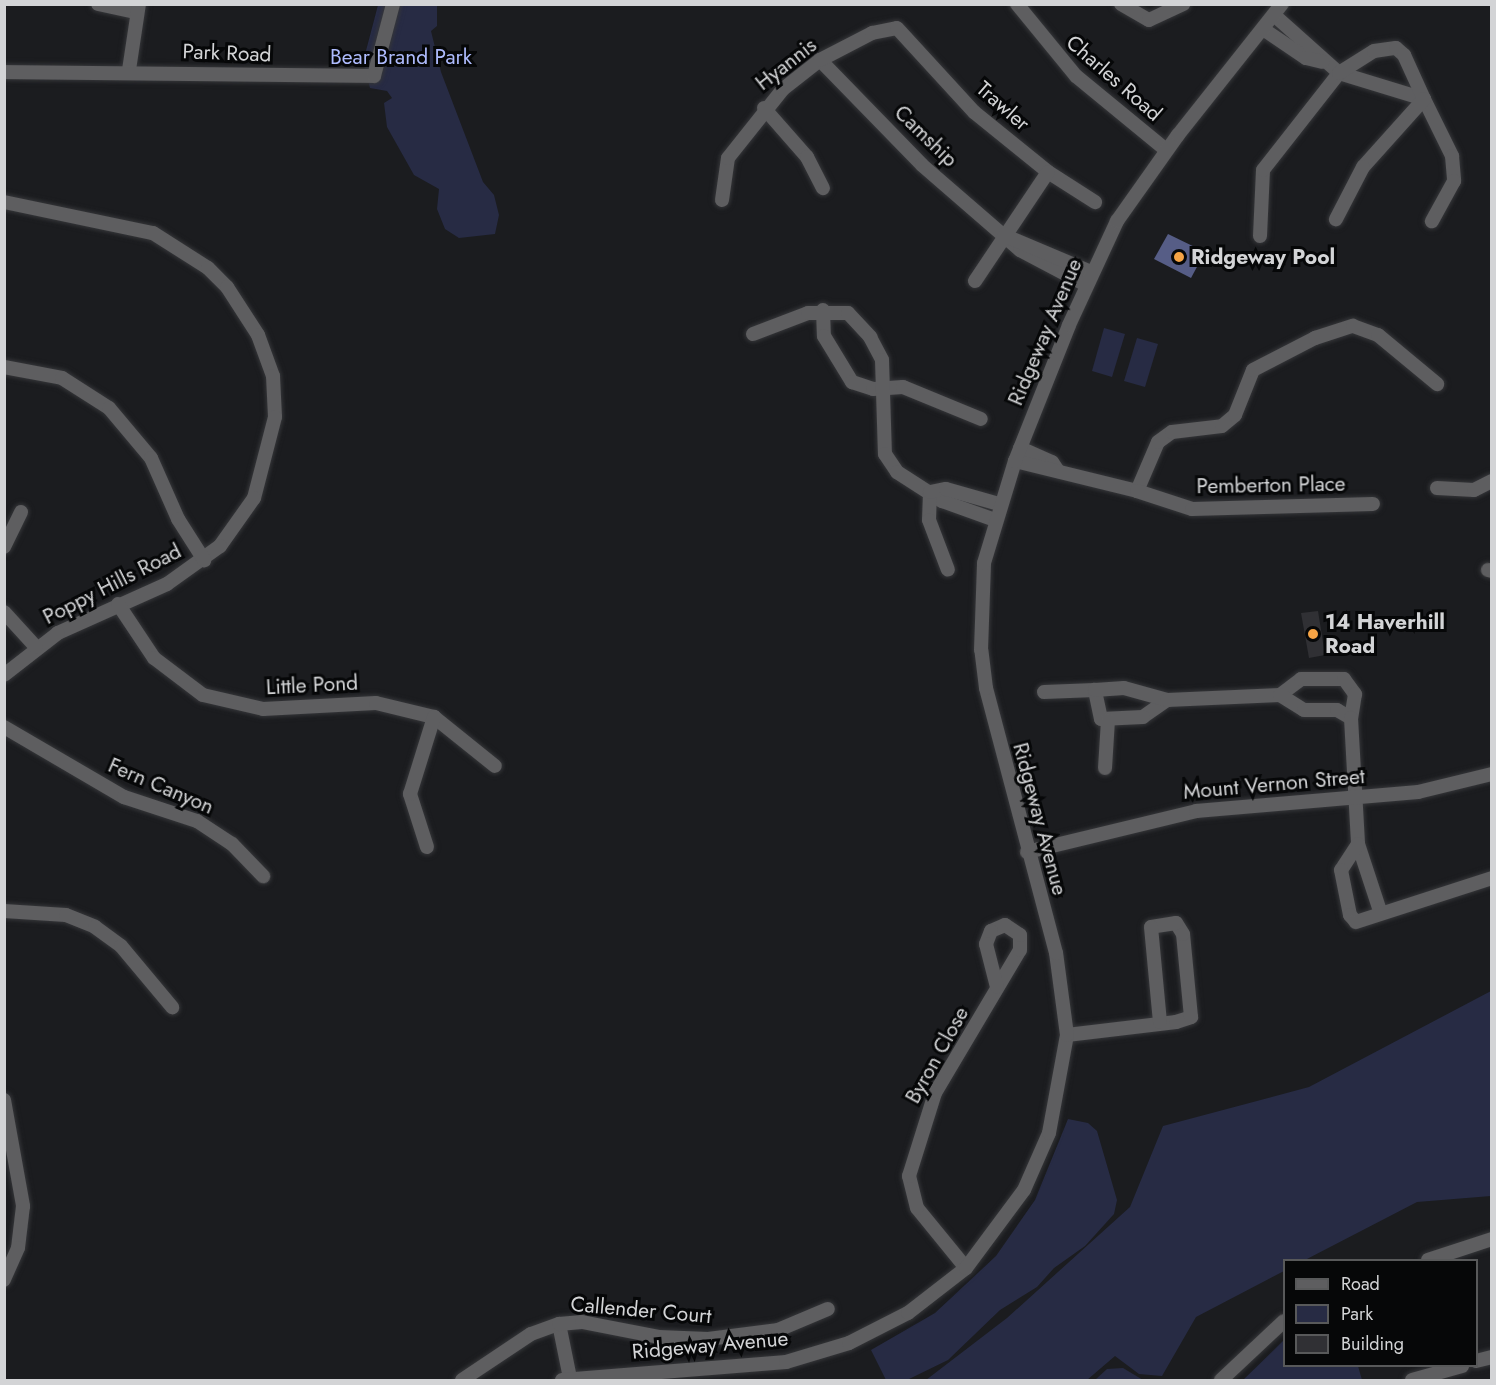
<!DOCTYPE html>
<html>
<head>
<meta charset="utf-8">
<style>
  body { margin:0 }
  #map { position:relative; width:1496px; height:1385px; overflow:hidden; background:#1b1c1f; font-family:Jost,sans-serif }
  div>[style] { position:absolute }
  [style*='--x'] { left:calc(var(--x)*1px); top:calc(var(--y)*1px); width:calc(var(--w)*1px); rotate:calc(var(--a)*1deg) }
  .green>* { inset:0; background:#272b44 }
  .water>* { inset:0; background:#565d86 }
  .building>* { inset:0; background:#303034 }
  .roads { filter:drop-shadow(0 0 2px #353639) drop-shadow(0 0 2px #353639) }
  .minor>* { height:14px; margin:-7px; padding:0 7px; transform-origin:7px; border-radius:7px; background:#5e5e60 }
  .dots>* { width:16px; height:16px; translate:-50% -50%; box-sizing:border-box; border:3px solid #060708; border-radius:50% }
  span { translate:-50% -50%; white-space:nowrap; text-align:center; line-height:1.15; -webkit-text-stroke:6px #060708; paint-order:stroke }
  .street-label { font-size:21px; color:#d3d4d6 }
  .park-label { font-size:21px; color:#aebbfd }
  .poi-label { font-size:21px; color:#d3d4d6; font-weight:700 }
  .left { translate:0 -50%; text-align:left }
  .frame { position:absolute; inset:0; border:6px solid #d3d4d6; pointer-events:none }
  .legend { position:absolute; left:1283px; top:1259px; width:195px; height:108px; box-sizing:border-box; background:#060708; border:2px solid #58595a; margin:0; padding:8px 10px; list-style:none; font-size:18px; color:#d3d4d6 }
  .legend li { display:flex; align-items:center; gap:12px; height:30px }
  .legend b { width:30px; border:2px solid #58595a }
</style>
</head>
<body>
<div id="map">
  <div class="green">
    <i style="clip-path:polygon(378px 5px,437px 5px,437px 26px,431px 31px,441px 72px,483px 182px,494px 195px,499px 215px,495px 234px,459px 238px,445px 229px,437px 209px,439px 189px,414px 175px,387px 127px,384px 103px,392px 98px,387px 91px,370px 88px,363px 62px)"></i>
    <i style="clip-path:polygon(1104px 328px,1125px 334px,1112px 377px,1092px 371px)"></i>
    <i style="clip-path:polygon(1137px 338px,1158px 344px,1145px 387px,1124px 381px)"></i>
    <i style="clip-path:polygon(1491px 991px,1491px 1196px,1417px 1202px,1305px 1260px,1284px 1260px,1284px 1271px,1196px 1317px,1162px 1376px,1139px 1374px,1115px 1356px,1087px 1380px,926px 1380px,1007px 1318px,1130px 1207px,1163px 1126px,1309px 1087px)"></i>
    <i style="clip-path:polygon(1068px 1119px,1088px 1123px,1097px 1131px,1117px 1200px,1114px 1214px,1085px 1246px,1054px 1268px,1037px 1287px,1000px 1310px,948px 1360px,907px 1380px,886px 1380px,871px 1350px,935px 1313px,996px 1256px,1035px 1200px)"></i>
    <i style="clip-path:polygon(1284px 1340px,1284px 1366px,1358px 1366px,1362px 1380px,1243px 1380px)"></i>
    <i style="clip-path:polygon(1123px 1368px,1143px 1380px,1095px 1380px,1107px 1369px)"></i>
  </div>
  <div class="water">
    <i style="clip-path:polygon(1168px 234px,1205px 252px,1191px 278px,1154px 259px)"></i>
  </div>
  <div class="building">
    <i style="clip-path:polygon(1318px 611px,1325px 655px,1309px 658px,1301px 613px)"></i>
  </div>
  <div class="roads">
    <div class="minor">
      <i style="--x:98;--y:4;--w:40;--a:12"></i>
      <i style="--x:1017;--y:4;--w:93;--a:50.7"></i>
      <i style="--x:1076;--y:76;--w:117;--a:39.4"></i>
      <i style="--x:1121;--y:4;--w:32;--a:30"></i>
      <i style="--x:1149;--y:20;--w:38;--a:-25"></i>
      <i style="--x:1274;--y:15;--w:87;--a:41.7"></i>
      <i style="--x:1339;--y:73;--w:89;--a:17"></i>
      <i style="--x:1424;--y:99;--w:64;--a:63.8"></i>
      <i style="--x:1452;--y:156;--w:25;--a:85"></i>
      <i style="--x:1454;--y:181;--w:46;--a:118.8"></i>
      <i style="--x:1263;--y:29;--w:52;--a:34"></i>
      <i style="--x:1306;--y:58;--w:17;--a:13"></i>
      <i style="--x:820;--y:60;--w:146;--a:45.8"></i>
      <i style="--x:922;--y:165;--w:130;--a:40.9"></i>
      <i style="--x:1020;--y:250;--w:75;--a:27.9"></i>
      <i style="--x:129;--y:70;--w:67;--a:-81.4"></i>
      <i style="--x:4;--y:72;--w:370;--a:0.6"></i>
      <i style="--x:374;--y:76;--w:74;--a:-75.2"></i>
      <i style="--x:764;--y:108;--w:65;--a:48.7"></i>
      <i style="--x:807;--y:157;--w:35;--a:63"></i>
      <i style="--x:722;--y:200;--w:42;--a:-81.9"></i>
      <i style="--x:728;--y:158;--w:88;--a:-51.4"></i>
      <i style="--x:783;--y:89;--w:47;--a:-38.1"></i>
      <i style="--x:820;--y:60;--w:59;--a:-27.4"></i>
      <i style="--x:872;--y:33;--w:25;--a:-11"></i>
      <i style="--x:897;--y:28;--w:114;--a:47.5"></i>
      <i style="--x:974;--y:112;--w:95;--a:39"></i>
      <i style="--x:1048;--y:172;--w:56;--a:32.6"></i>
      <i style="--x:4;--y:202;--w:152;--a:11.8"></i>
      <i style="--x:153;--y:233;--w:65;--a:32.5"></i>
      <i style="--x:208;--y:268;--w:27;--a:45"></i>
      <i style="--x:227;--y:287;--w:57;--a:57.1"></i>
      <i style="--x:258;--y:335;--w:44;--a:69.9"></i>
      <i style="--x:273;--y:376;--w:41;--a:87.2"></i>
      <i style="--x:275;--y:417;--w:84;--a:104.5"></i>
      <i style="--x:254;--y:498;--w:59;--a:125.3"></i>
      <i style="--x:220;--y:546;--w:65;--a:144.4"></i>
      <i style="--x:167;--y:584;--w:120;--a:155.8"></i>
      <i style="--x:58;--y:633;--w:68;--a:142.1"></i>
      <i style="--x:1260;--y:236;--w:66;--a:-87.4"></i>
      <i style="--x:1263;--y:170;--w:123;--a:-51.9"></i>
      <i style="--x:1339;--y:73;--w:41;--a:-32.2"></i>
      <i style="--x:1374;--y:51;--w:22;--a:-8"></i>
      <i style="--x:1396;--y:48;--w:11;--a:41"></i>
      <i style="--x:1404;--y:55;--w:48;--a:65.6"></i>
      <i style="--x:1424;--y:99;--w:91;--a:131.9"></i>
      <i style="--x:1363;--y:167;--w:59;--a:117.4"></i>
      <i style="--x:1008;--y:237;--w:90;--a:22.9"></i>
      <i style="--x:975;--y:281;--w:131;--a:-56.2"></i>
      <i style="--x:823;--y:310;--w:26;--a:88"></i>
      <i style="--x:824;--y:336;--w:54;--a:58.7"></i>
      <i style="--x:852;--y:382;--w:22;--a:18"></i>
      <i style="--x:873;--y:389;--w:30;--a:-4"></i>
      <i style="--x:903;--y:387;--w:84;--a:22.3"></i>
      <i style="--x:753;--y:334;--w:59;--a:-20.9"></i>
      <i style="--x:808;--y:313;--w:40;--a:0"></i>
      <i style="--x:848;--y:313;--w:33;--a:47"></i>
      <i style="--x:870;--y:337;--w:26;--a:62"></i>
      <i style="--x:882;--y:360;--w:94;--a:88.2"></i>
      <i style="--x:885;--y:454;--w:22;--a:56"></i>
      <i style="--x:897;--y:472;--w:54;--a:32.8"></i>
      <i style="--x:942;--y:501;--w:56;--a:19.7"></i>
      <i style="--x:4;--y:367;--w:59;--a:10.7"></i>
      <i style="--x:62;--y:378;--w:56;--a:32.6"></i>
      <i style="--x:109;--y:408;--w:65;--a:50"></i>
      <i style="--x:151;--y:458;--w:67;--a:66.1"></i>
      <i style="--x:178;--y:519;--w:49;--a:57.6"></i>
      <i style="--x:1020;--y:448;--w:35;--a:24"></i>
      <i style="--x:1052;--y:462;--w:11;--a:56"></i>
      <i style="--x:1015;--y:461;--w:126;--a:13.8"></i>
      <i style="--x:1137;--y:491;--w:53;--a:-66.8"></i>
      <i style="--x:1158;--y:442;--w:17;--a:-36"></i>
      <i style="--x:1172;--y:432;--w:50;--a:-6.8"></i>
      <i style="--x:1222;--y:426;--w:17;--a:-40"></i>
      <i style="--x:1235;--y:415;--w:48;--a:-68.2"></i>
      <i style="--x:1253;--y:370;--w:70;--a:-27.3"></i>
      <i style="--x:1315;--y:338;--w:40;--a:-18"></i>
      <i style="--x:1353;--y:326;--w:27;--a:20"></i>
      <i style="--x:1378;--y:335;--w:77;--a:39.7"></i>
      <i style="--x:1437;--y:488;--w:37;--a:3"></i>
      <i style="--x:1474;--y:490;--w:20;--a:-27"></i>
      <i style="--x:1137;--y:491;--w:58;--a:18.1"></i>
      <i style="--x:1192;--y:509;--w:181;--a:-1.6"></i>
      <i style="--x:930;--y:492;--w:28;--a:92"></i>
      <i style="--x:929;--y:520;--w:53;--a:69.2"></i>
      <i style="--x:930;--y:492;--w:16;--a:-11"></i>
      <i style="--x:946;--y:489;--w:55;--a:15.8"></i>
      <i style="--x:4;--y:547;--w:39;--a:-64"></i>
      <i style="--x:1488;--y:570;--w:4;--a:14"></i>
      <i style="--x:118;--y:604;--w:65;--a:56.3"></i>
      <i style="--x:154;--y:658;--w:61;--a:37.1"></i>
      <i style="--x:203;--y:695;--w:62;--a:13.1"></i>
      <i style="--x:263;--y:709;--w:113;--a:-3"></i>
      <i style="--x:376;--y:703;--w:60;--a:13.6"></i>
      <i style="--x:434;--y:717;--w:78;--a:38.8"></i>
      <i style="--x:4;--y:612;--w:47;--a:47.6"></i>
      <i style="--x:1044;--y:692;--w:51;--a:-2.2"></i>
      <i style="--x:1280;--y:695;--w:26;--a:-37"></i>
      <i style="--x:1301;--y:679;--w:43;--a:0"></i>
      <i style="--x:1344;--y:679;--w:19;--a:54"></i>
      <i style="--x:1355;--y:694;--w:24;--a:99"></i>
      <i style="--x:1167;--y:700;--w:29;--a:145"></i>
      <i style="--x:1143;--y:717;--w:42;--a:177.3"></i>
      <i style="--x:1101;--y:719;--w:30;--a:-102"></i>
      <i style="--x:1095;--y:690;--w:29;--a:-4"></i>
      <i style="--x:1124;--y:688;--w:45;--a:15.6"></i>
      <i style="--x:1167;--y:700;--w:113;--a:-2.5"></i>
      <i style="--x:1280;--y:695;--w:28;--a:32"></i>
      <i style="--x:1304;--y:710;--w:33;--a:0"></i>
      <i style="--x:1337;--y:710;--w:16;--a:30"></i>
      <i style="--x:1351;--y:718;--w:126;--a:86.8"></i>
      <i style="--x:1358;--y:844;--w:71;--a:71.8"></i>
      <i style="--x:4;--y:727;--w:139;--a:30.3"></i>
      <i style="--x:124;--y:797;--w:77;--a:18.2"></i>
      <i style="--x:197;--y:821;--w:42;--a:33.3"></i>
      <i style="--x:232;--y:844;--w:45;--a:45.9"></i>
      <i style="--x:1105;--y:768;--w:48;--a:-86.4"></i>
      <i style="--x:1358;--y:844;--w:31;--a:123"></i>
      <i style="--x:1341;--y:870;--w:46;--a:78.7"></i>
      <i style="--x:1350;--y:915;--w:9;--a:49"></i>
      <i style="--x:1356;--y:922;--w:143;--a:-17.9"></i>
      <i style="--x:427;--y:847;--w:56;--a:-107.8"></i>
      <i style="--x:410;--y:794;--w:81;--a:-72.7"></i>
      <i style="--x:1027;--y:852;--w:174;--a:-13.6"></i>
      <i style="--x:1196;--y:811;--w:223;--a:-4.9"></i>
      <i style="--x:1418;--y:792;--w:76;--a:-13.7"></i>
      <i style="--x:4;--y:911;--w:62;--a:3.7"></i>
      <i style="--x:66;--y:915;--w:31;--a:22"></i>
      <i style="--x:95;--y:927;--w:32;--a:36"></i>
      <i style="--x:121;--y:946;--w:80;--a:50.1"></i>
      <i style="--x:1067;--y:1035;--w:110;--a:-6.8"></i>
      <i style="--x:1176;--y:1022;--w:16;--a:-18"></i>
      <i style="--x:1191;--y:1017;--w:83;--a:-95.5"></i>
      <i style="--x:1183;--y:934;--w:13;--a:-122"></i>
      <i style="--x:1176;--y:923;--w:25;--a:171"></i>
      <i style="--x:1151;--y:927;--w:95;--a:84.6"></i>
      <i style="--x:4;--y:1100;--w:108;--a:79.8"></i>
      <i style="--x:23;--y:1206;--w:42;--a:96.8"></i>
      <i style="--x:18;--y:1248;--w:35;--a:114"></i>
      <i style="--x:1428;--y:1260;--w:67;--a:-18.2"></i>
      <i style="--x:966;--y:1268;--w:77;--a:-129.2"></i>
      <i style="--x:917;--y:1208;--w:33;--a:-104"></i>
      <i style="--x:909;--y:1176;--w:87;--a:-72.6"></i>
      <i style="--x:935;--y:1093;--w:166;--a:-59.3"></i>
      <i style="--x:1020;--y:950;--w:15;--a:-90"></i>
      <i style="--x:1020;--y:935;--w:18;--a:-146"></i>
      <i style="--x:1005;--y:925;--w:15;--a:157"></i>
      <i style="--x:991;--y:931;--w:14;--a:111"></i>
      <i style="--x:986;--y:944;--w:44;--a:75.7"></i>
      <i style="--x:559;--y:1324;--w:55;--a:78.5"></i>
      <i style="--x:1476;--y:1361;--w:16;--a:-14"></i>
      <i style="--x:462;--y:1380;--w:83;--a:-33.7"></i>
      <i style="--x:531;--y:1334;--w:30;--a:-20"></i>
      <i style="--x:559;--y:1324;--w:23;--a:-5"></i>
      <i style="--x:582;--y:1322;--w:78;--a:11"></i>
      <i style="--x:659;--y:1337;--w:49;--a:2.3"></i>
      <i style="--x:708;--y:1339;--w:71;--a:-7.3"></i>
      <i style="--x:778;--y:1330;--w:54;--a:-22.8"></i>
      <i style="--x:562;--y:1380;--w:225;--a:-4.6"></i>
      <i style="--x:786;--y:1362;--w:66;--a:-16.8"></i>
      <i style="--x:849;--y:1343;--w:66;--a:-27"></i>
      <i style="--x:908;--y:1313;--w:73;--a:-37.8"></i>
      <i style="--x:966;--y:1268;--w:97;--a:-53.4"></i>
      <i style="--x:1024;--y:1190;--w:62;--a:-66.3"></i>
      <i style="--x:1049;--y:1133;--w:100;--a:-79.6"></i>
      <i style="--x:1067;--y:1035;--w:83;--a:-97.6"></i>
      <i style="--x:1056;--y:953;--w:274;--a:-104.8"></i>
      <i style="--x:986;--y:688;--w:38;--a:-97"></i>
      <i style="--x:981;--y:650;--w:87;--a:-88"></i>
      <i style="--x:984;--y:563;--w:107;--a:-73.1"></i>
      <i style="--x:1015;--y:461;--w:146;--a:-68.3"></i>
      <i style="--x:1069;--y:325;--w:115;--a:-65.2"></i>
      <i style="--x:1117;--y:221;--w:105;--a:-54.7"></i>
      <i style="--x:1178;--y:135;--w:167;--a:-51.6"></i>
      <i style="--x:1221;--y:1380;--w:86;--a:-43.1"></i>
      <i style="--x:1412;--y:1380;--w:52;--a:-15.6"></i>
    </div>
  </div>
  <div class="dots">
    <i style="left:1179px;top:257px;background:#f5a345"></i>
    <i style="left:1313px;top:634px;background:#f5a345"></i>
  </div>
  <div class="street-label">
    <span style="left:227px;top:53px;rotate:2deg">Park Road</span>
    <span style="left:786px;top:64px;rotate:-38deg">Hyannis</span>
    <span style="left:1114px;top:78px;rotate:41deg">Charles Road</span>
    <span style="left:1003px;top:106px;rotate:41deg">Trawler</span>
    <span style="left:926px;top:136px;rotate:44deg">Camship</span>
    <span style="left:1045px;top:332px;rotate:-67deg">Ridgeway Avenue</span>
    <span style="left:1271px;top:485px;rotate:-1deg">Pemberton Place</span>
    <span style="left:112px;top:584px;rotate:-27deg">Poppy Hills Road</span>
    <span style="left:312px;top:685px;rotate:-3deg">Little Pond</span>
    <span style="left:1274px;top:784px;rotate:-5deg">Mount Vernon Street</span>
    <span style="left:161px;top:786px;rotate:23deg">Fern Canyon</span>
    <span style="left:1040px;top:819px;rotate:75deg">Ridgeway Avenue</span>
    <span style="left:937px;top:1055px;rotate:-61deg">Byron Close</span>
    <span style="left:641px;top:1310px;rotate:5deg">Callender Court</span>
    <span style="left:710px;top:1345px;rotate:-5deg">Ridgeway Avenue</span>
  </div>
  <div class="park-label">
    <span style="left:401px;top:57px">Bear Brand Park</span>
  </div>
  <div class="poi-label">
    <span class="left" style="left:1191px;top:257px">Ridgeway Pool</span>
    <span class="left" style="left:1325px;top:634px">14 Haverhill<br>Road</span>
  </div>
  <div class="frame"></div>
  <ul class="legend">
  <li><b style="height:8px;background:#5e5e60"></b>Road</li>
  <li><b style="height:16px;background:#272b44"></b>Park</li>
  <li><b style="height:16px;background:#303034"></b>Building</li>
  </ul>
</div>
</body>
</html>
